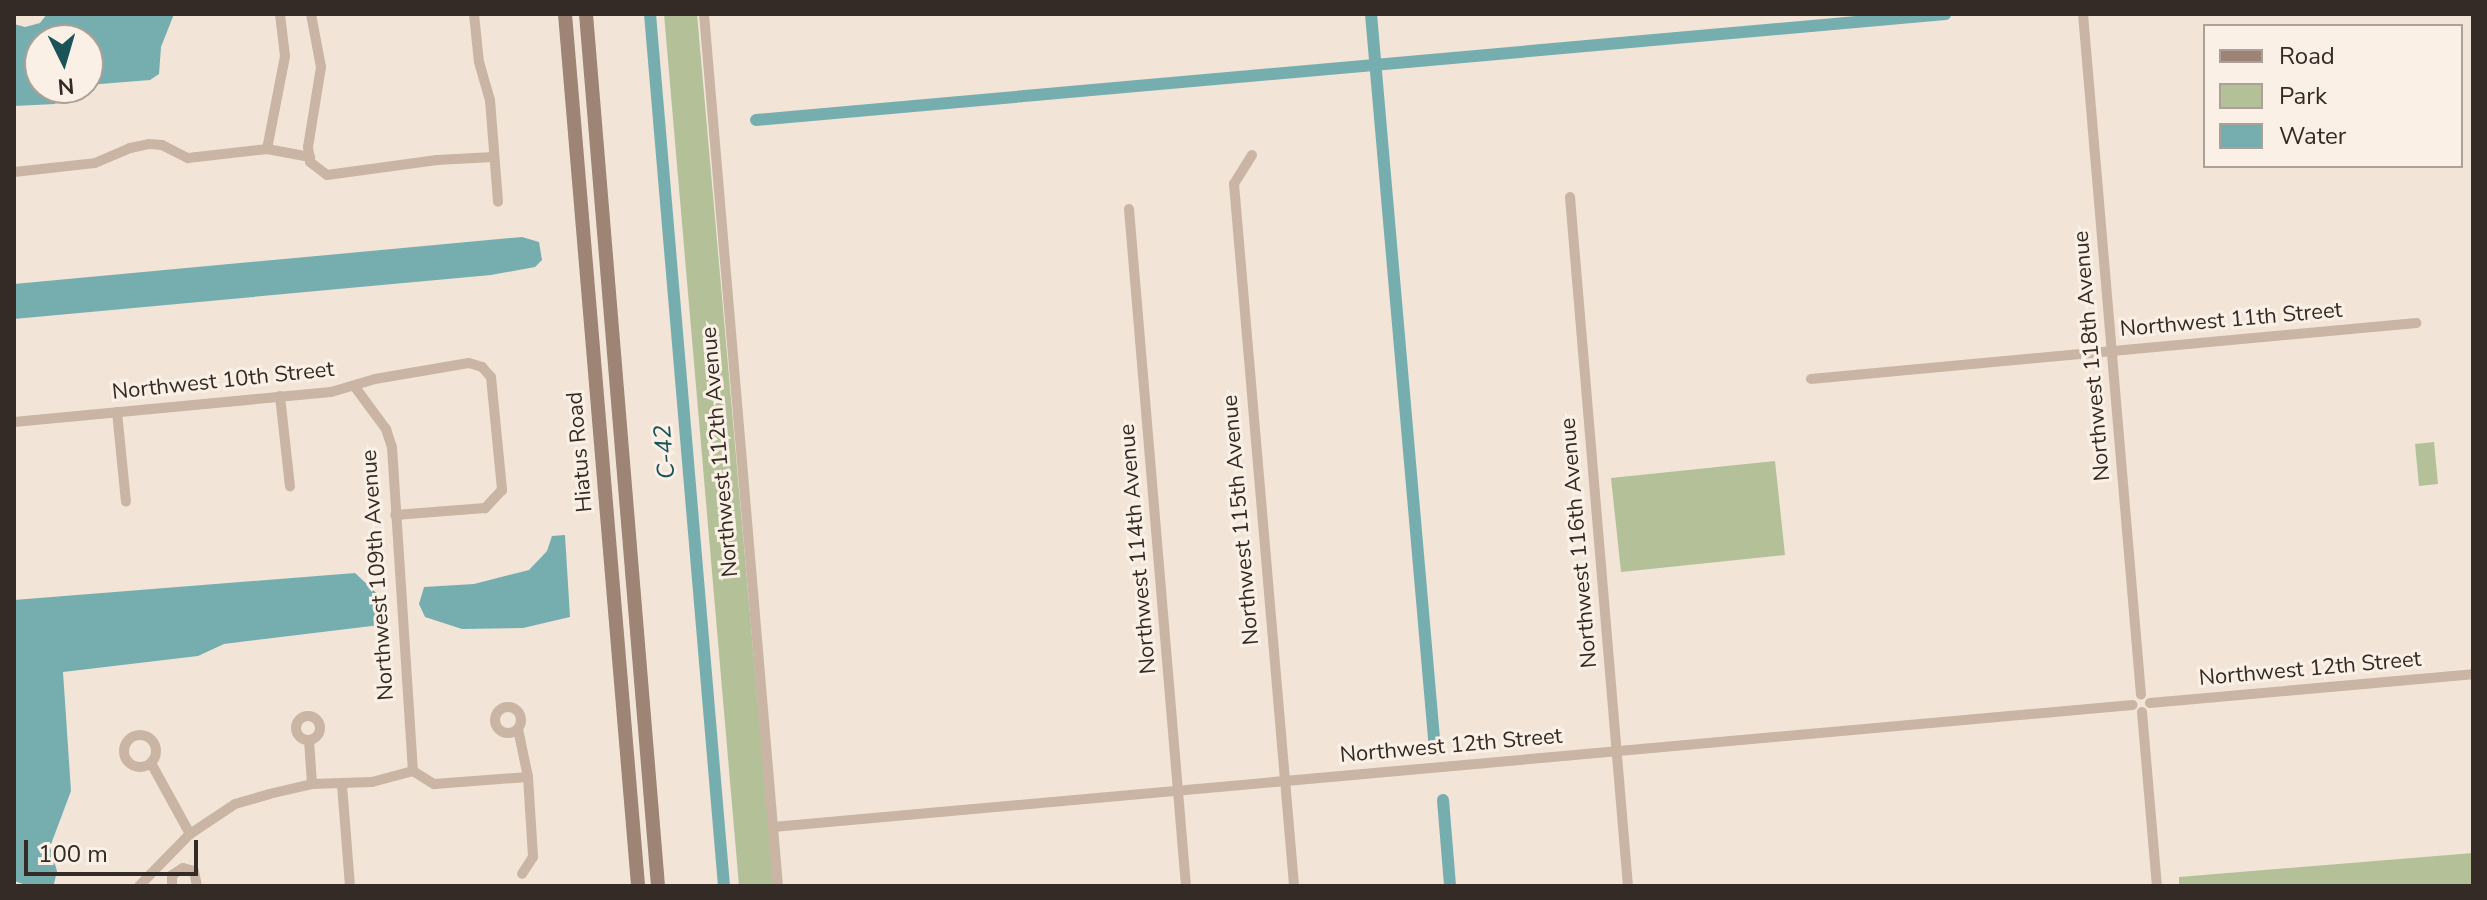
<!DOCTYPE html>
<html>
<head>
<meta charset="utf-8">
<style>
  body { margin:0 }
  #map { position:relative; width:2487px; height:900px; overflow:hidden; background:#f2e5d8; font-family:"Nunito Sans",sans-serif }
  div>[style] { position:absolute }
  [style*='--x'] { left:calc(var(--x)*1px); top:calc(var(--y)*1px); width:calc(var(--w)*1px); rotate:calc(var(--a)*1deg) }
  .green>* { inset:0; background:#b4c198 }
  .water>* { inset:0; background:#76aeb0 }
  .canal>* { height:12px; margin:-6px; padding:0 6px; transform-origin:6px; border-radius:6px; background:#76aeb0 }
  .minor>* { height:10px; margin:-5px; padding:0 5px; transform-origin:5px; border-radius:5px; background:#cab5a4 }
  .minor>.ring { margin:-5px; padding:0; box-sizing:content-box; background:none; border:10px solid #cab5a4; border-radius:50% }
  .secondary>* { height:14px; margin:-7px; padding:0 7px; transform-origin:7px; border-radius:7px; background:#9e8475 }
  span { translate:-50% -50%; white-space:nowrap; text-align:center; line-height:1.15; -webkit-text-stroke:6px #faf0e5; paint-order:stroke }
  .street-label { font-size:22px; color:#352b26 }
  .water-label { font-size:24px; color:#1a5458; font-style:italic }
  .frame { position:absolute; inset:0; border:16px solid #352b26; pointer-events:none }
  .legend { position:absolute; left:2203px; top:24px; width:260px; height:144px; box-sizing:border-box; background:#faf0e5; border:2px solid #aba199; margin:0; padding:10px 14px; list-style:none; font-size:24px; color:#352b26 }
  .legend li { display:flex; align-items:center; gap:16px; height:40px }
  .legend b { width:40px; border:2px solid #aba199 }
  .north { position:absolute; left:24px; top:24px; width:80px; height:80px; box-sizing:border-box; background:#faf0e5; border:2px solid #aba199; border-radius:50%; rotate:175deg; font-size:22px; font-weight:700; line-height:32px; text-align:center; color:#352b26 }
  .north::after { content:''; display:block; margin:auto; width:28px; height:36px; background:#1a5458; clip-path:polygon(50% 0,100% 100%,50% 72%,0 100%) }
  .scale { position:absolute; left:24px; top:840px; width:174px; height:36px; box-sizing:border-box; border:4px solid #352b26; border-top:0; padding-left:10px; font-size:24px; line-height:28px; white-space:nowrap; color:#352b26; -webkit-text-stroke:6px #faf0e5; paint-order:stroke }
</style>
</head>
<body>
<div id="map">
  <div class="green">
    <i style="clip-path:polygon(664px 14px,697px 14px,774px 886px,739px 886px)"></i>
    <i style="clip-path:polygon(2434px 442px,2438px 484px,2419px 486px,2415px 444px)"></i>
    <i style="clip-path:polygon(1775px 461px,1785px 555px,1621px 572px,1611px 478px)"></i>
    <i style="clip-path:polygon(2473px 853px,2473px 886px,2179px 886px,2179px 877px)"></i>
  </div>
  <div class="water">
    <i style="clip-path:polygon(47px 14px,174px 14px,161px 47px,159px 74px,150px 80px,88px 85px,88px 40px,40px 40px,40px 88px,66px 88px,55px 104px,14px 106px,14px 24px,25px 27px,40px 23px)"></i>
    <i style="clip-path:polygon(522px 237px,539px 242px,542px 260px,535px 267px,491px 275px,14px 319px,14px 284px)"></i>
    <i style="clip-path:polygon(565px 535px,570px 617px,523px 628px,462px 629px,425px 617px,419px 604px,424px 587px,474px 584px,529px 570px,547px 551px,552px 536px)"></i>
    <i style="clip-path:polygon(355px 573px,386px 602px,380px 625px,224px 644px,198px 656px,63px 672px,71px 791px,50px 847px,57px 871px,54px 884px,29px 886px,14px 881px,14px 600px)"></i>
  </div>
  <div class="canal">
    <i style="--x:650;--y:14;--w:875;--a:85.15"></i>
    <i style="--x:1371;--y:14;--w:739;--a:85.03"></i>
    <i style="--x:756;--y:120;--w:1194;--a:-5.09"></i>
    <i style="--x:1443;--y:800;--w:86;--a:85.3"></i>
  </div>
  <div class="minor">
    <i style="--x:311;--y:14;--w:54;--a:79.3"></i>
    <i style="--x:321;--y:67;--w:81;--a:99.2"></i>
    <i style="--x:308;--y:147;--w:15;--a:82"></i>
    <i style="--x:310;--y:162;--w:21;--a:37"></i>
    <i style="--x:327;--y:175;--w:111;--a:-7.8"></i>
    <i style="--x:437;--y:160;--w:56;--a:-3.1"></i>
    <i style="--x:474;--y:14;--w:48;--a:84.1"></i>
    <i style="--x:479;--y:62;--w:40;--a:74"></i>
    <i style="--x:490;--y:100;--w:102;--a:85.5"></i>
    <i style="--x:704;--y:14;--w:875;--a:85.15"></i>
    <i style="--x:2083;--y:14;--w:683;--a:85.13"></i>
    <i style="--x:267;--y:149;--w:95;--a:-79"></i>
    <i style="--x:285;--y:56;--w:42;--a:-96.8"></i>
    <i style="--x:1252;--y:155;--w:34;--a:122"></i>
    <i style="--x:1234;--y:184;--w:705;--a:85.11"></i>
    <i style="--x:14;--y:172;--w:81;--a:-6.3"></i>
    <i style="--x:95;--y:163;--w:38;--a:-23"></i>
    <i style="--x:130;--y:148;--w:19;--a:-12"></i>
    <i style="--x:149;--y:144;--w:13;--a:4"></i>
    <i style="--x:162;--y:145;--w:29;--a:27"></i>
    <i style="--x:188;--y:158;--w:80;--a:-6.5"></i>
    <i style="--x:267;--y:149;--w:44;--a:10.5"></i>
    <i style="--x:1570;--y:197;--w:691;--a:85.19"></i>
    <i style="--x:1129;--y:209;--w:679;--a:85.19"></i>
    <i style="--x:1811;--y:379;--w:608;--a:-5.29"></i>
    <i style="--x:355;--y:387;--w:52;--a:53.6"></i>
    <i style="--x:386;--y:429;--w:19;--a:72"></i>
    <i style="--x:392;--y:447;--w:325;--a:86.3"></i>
    <i style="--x:280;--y:396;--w:91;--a:83.7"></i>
    <i style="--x:117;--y:412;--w:90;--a:84.3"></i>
    <i style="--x:14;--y:422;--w:318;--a:-5.4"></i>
    <i style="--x:331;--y:392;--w:46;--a:-16.5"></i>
    <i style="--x:375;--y:379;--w:95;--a:-9.7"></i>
    <i style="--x:469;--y:363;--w:14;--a:17"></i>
    <i style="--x:482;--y:367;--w:13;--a:48"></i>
    <i style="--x:491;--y:377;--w:114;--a:84.4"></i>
    <i style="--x:502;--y:490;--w:25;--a:133"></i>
    <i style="--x:485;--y:508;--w:90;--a:175.6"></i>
    <i style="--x:2150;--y:703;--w:324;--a:-5.1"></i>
    <i class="ring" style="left:495px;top:707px;width:16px;height:16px"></i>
    <i style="--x:2142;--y:712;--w:175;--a:85.1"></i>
    <i class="ring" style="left:296px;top:716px;width:14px;height:14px"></i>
    <i style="--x:518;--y:729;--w:49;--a:78.2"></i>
    <i style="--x:528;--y:777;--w:80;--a:86.4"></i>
    <i style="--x:533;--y:857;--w:20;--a:123"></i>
    <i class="ring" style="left:124px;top:735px;width:22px;height:22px"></i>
    <i style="--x:309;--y:740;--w:44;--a:86.1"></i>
    <i style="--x:151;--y:763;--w:81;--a:61.2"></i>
    <i style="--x:342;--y:785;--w:101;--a:85.5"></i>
    <i style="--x:773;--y:827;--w:1365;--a:-5.13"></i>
    <i style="--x:139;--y:886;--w:73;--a:-45.6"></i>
    <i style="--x:190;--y:834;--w:54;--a:-33.7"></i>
    <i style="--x:235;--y:804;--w:35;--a:-16"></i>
    <i style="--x:269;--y:794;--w:44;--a:-13.1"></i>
    <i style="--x:312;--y:784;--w:60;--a:-1.9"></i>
    <i style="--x:372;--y:782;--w:42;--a:-15"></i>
    <i style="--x:413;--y:771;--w:25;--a:32"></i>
    <i style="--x:434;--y:784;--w:94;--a:-4.3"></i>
    <i style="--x:172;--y:886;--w:11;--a:-90"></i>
    <i style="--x:172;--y:875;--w:13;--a:-32"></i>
    <i style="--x:183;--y:868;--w:11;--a:15"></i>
    <i style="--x:194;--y:871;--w:15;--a:79"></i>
  </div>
  <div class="secondary">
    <i style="--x:565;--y:14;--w:875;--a:85.21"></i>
    <i style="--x:586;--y:14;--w:875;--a:85.28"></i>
  </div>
  <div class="street-label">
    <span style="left:2231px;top:320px;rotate:-5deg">Northwest 11th Street</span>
    <span style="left:2092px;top:356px;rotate:-95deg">Northwest 118th Avenue</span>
    <span style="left:223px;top:381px;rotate:-6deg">Northwest 10th Street</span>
    <span style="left:580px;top:452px;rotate:-95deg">Hiatus Road</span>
    <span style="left:720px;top:452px;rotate:-95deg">Northwest 112th Avenue</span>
    <span style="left:1241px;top:520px;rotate:-95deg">Northwest 115th Avenue</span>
    <span style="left:1579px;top:543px;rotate:-95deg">Northwest 116th Avenue</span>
    <span style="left:1138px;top:549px;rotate:-95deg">Northwest 114th Avenue</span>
    <span style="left:378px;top:575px;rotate:-94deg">Northwest 109th Avenue</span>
    <span style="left:2310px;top:669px;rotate:-5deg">Northwest 12th Street</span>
    <span style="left:1451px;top:746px;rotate:-5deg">Northwest 12th Street</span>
  </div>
  <div class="water-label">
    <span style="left:665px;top:452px;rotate:-95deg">C-42</span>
  </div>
  <div class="frame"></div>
  <ul class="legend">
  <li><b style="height:10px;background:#9e8475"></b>Road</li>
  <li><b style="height:22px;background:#b4c198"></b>Park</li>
  <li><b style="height:22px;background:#76aeb0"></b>Water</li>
  </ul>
  <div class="north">N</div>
  <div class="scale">100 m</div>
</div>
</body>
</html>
